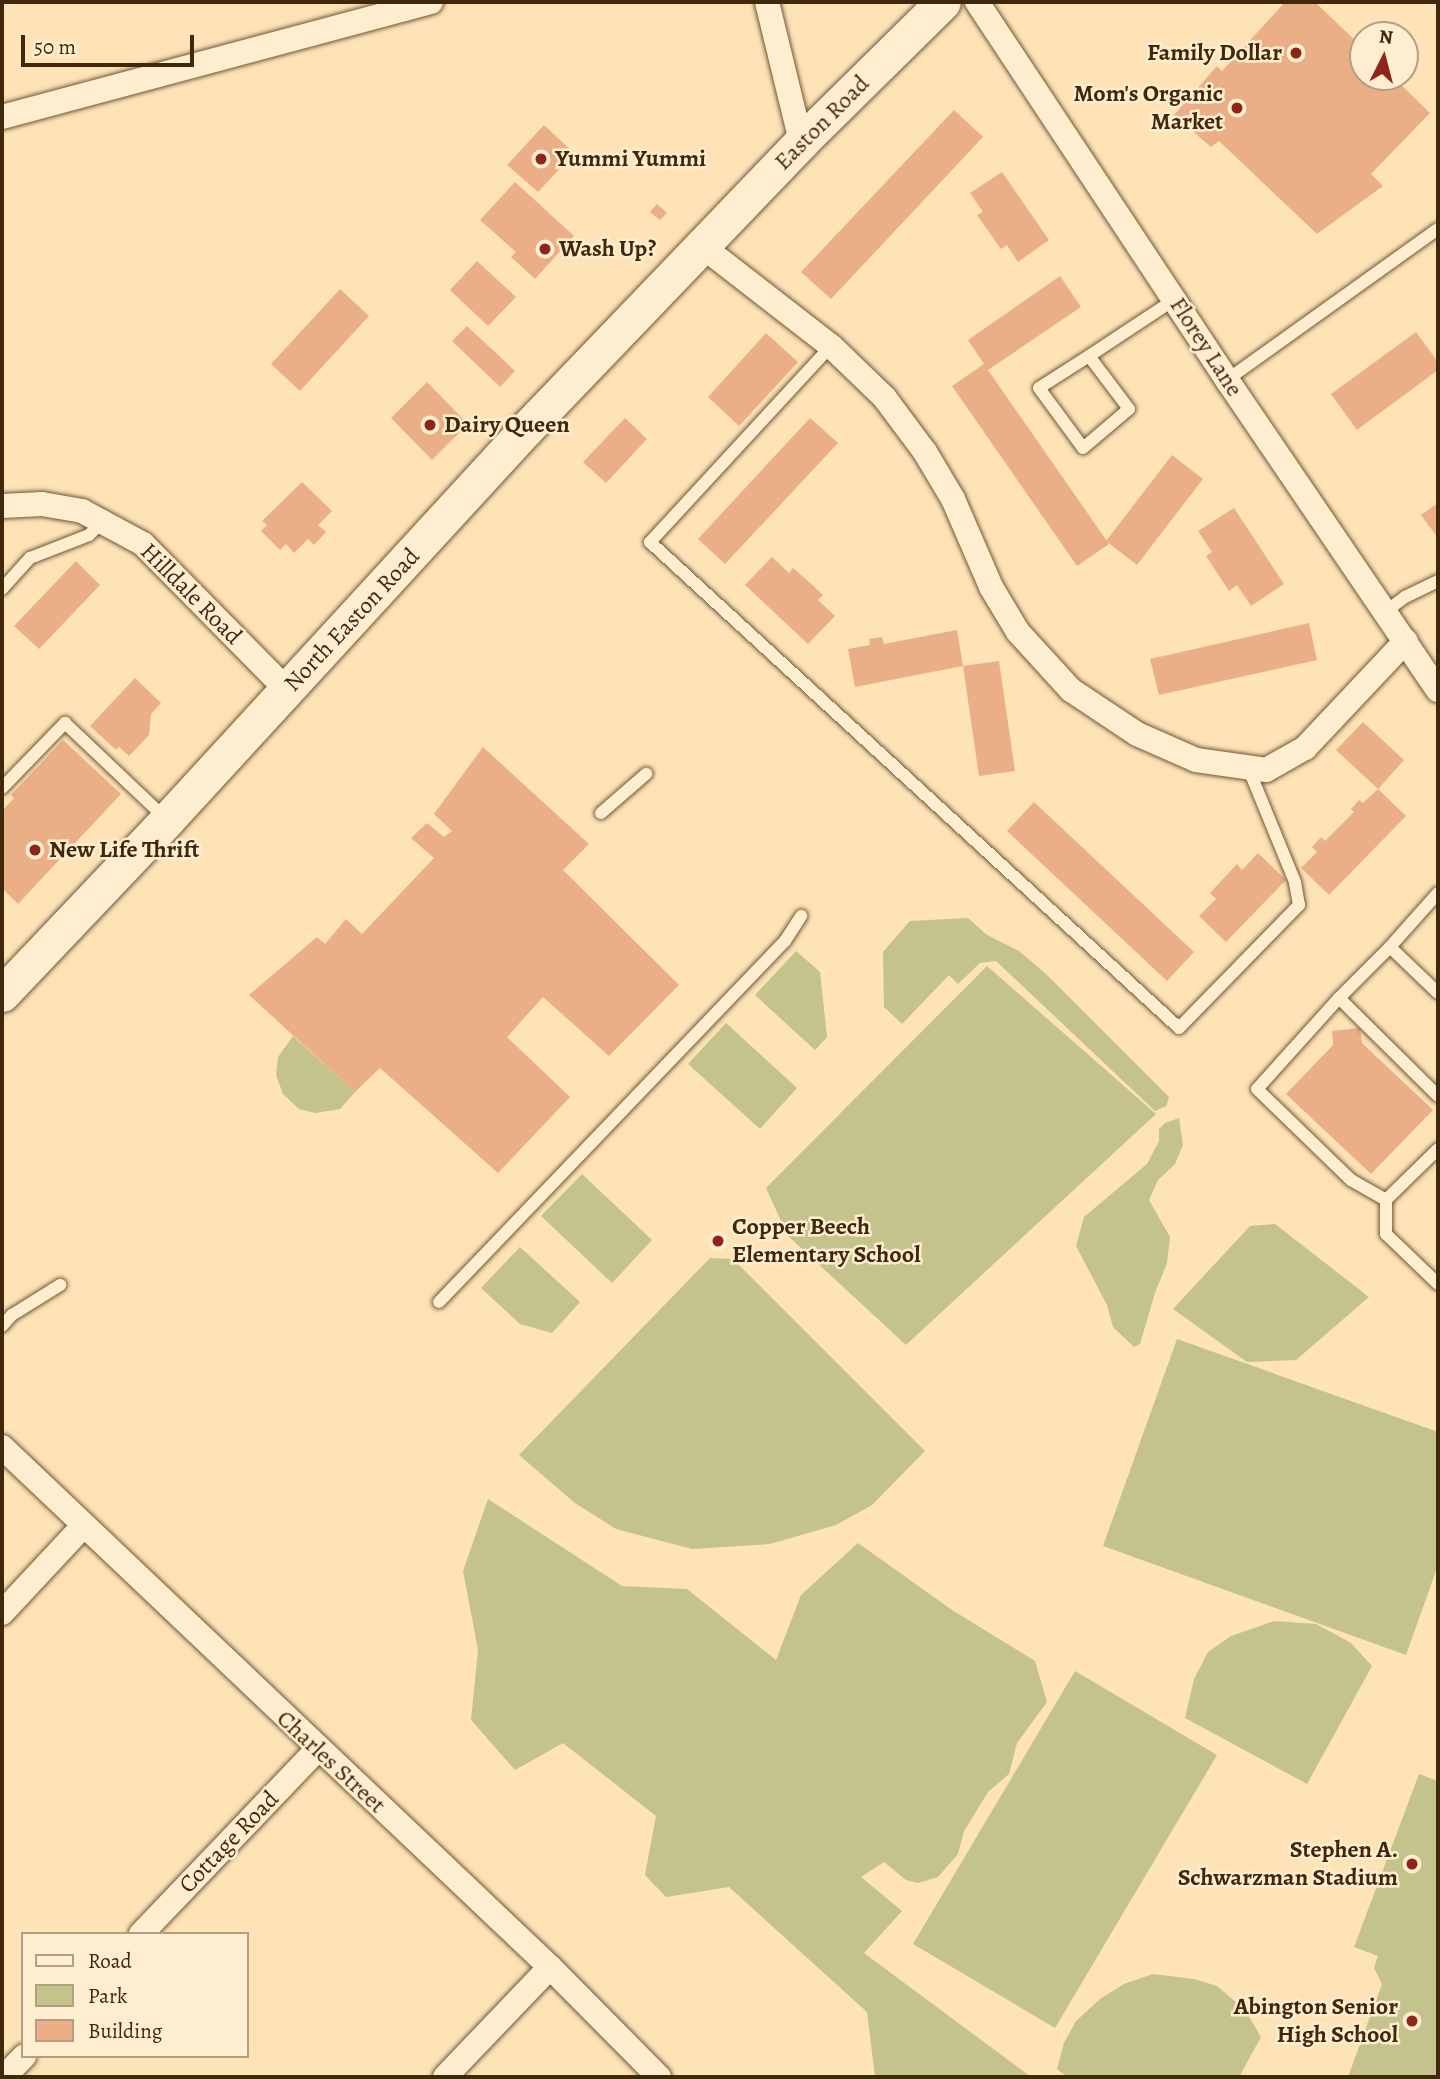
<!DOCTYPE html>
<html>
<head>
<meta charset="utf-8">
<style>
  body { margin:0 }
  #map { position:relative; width:1440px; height:2079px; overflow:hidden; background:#fde3b5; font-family:Alegreya,serif }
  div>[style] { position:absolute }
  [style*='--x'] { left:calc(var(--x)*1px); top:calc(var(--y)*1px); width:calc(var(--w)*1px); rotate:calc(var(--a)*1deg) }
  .green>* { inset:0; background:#c3c38b }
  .building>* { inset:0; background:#eaaf86 }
  .roads { filter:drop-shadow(0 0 2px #6f5737) drop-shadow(0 0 2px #6f5737) }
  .lane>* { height:12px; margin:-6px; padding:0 6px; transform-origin:6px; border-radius:6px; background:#feedcf }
  .street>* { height:24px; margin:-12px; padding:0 12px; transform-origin:12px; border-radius:12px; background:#feedcf }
  .secondary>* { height:35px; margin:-17.5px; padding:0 17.5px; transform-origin:17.5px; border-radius:17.5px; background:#feedcf }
  .dots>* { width:19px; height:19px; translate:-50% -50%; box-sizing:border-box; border:4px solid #feedcf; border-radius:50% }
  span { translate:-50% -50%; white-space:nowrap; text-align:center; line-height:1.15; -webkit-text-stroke:5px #feedcf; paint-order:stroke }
  .poi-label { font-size:24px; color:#40280d; font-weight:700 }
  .right { translate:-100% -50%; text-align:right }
  .left { translate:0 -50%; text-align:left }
  .street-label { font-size:24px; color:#40280d }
  .frame { position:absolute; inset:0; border:4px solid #40280d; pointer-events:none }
  .legend { position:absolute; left:21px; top:1932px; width:228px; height:126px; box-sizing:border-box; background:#feedcf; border:2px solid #b29e81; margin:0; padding:9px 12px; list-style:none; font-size:21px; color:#40280d }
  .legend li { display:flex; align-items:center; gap:14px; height:35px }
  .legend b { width:35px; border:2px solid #b29e81 }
  .north { position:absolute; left:1349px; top:21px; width:70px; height:70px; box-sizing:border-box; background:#feedcf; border:2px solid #b29e81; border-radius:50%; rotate:6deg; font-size:19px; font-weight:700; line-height:28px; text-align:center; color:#40280d }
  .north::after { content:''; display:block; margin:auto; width:24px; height:32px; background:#8f2418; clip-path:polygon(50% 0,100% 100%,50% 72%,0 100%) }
  .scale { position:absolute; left:21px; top:35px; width:173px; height:32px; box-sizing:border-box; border:4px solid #40280d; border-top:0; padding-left:9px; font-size:21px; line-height:24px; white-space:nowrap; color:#40280d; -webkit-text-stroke:5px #feedcf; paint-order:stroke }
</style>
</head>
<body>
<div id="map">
  <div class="green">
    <i style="clip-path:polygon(968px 918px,987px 935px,1019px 951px,1046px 974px,1169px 1097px,1166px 1106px,1155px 1111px,996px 961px,980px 963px,958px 984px,949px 975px,902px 1024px,884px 1007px,883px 952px,910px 921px)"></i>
    <i style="clip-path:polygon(796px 951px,820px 972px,827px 1037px,815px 1050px,755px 995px)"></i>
    <i style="clip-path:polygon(987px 966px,1156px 1114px,906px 1345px,788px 1236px,766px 1188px)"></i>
    <i style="clip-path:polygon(726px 1023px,797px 1088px,760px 1129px,688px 1064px)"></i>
    <i style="clip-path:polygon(293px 1036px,355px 1092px,340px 1109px,315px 1113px,299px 1109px,283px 1094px,276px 1075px,278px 1057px)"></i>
    <i style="clip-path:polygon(1179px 1118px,1183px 1145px,1175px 1164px,1158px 1180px,1149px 1200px,1170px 1237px,1167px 1263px,1155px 1293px,1140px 1344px,1134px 1347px,1113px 1327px,1107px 1305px,1076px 1246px,1084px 1217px,1147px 1164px,1159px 1141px,1159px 1129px,1165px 1123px)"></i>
    <i style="clip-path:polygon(582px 1174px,652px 1240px,612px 1283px,541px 1216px)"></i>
    <i style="clip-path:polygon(1275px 1224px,1369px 1297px,1296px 1360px,1247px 1362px,1173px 1309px,1250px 1226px)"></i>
    <i style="clip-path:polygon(520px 1247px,580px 1302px,552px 1333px,520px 1324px,481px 1288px)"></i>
    <i style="clip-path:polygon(710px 1258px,733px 1259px,925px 1451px,872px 1505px,836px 1525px,770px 1544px,692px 1549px,616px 1529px,575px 1503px,519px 1455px)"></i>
    <i style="clip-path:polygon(1177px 1339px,1438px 1432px,1438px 1565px,1406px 1655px,1103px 1546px)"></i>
    <i style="clip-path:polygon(488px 1499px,622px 1586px,687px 1589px,776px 1660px,801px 1595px,858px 1543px,952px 1610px,1035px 1661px,1047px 1702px,1017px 1743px,1009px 1774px,988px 1792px,964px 1831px,958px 1854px,938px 1877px,918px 1883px,906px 1880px,884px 1862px,861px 1877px,902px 1911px,864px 1953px,1031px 2077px,875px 2077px,867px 2012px,729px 1887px,666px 1897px,645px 1875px,656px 1816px,563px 1743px,515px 1770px,471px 1720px,478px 1650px,463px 1571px)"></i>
    <i style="clip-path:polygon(1274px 1621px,1316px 1624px,1351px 1643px,1372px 1666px,1307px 1784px,1185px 1718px,1194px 1679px,1208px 1652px,1231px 1636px)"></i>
    <i style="clip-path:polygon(1075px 1671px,1217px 1755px,1055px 2028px,913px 1944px)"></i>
    <i style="clip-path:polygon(1419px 1774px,1438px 1781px,1438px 2077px,1348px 2077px,1382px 1984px,1374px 1968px,1378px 1956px,1354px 1947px)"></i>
    <i style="clip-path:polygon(1153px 1974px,1194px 1979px,1217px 1986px,1245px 2010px,1261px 2037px,1239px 2077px,1067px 2077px,1057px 2069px,1064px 2043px,1076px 2021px,1100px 1999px,1124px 1984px)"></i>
  </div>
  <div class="building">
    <i style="clip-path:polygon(1285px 2px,1315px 2px,1363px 48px,1363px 77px,1393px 77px,1430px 113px,1371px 174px,1383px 186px,1317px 234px,1219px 141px,1211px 147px,1174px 115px,1217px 66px,1222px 71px)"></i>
    <i style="clip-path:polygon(954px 110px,983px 137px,831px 299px,801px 272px)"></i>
    <i style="clip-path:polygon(544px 125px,574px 153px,538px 192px,507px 165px)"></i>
    <i style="clip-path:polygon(1002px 172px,1049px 240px,1018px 262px,1007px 245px,1001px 249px,977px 215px,983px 212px,970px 193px)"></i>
    <i style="clip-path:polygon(515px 182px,574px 236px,535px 279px,511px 257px,516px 252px,480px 220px)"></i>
    <i style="clip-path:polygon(657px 204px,667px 213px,660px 220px,650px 212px)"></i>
    <i style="clip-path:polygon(477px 261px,516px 297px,488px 326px,450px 290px)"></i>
    <i style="clip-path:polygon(1060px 276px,1081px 307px,988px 370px,1109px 544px,1077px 566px,952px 386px,984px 364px,968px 340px)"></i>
    <i style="clip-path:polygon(340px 289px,369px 316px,300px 391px,271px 364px)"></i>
    <i style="clip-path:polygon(467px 326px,515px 371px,500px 387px,452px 341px)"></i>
    <i style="clip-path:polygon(1416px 332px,1438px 362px,1438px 370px,1357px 430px,1331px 394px)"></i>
    <i style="clip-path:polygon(766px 333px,798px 362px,739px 426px,708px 397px)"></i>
    <i style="clip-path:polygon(427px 382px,468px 424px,432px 460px,391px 418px)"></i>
    <i style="clip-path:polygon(625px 418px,647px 439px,606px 483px,583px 462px)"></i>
    <i style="clip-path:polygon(810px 418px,838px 443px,725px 564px,698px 539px)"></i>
    <i style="clip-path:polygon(1172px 455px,1203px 479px,1137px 565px,1106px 541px)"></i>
    <i style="clip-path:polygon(302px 482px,332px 511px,318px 525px,326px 532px,314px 545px,308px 539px,294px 553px,286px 544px,280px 550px,261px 531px,267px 525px,262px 521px)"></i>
    <i style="clip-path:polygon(1438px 503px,1438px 538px,1421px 515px)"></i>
    <i style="clip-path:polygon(1234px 508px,1284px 584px,1251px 606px,1237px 585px,1229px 591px,1206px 556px,1212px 552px,1198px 531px)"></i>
    <i style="clip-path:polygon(772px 557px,789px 573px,793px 568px,809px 582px,823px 595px,818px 600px,835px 616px,808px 644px,745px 585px)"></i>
    <i style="clip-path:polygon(76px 561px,100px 585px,39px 649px,14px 626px)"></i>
    <i style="clip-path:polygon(1309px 623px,1317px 660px,1159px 695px,1150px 659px)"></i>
    <i style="clip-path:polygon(957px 630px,963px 666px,855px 687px,848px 649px,870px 645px,869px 639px,882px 637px,884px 644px)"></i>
    <i style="clip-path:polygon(999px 661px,1015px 771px,979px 776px,963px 666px)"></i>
    <i style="clip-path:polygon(135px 678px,161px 703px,151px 714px,149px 735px,129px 756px,119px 747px,116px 750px,90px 726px)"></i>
    <i style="clip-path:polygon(1363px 722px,1404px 760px,1378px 789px,1336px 750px)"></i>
    <i style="clip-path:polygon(63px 740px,121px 794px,18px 904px,2px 888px,2px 811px,14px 798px,11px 795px)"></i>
    <i style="clip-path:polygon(483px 747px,589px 844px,563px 870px,679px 985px,609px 1056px,543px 997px,507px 1037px,570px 1097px,498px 1173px,380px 1068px,355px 1092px,249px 995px,317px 937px,325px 944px,346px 919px,362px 934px,434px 858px,411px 838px,427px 823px,444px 837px,452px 831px,434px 814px)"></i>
    <i style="clip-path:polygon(1378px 789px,1406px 816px,1329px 895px,1301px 868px,1317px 852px,1312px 847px,1321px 837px,1325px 841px,1354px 812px,1351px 809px,1359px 800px,1363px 803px)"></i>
    <i style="clip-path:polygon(1034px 802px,1194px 952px,1167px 981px,1007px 831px)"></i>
    <i style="clip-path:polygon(1258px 853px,1286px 880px,1226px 942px,1199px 916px,1216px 899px,1210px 893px,1237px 864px,1242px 870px)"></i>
    <i style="clip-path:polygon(1360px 1028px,1362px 1043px,1433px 1110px,1371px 1174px,1286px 1094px,1333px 1045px,1332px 1031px)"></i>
  </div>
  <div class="roads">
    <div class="lane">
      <i style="--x:831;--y:346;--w:267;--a:132.7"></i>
      <i style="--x:650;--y:542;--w:718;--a:42.57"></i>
      <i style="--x:1179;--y:1028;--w:172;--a:-45.7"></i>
      <i style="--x:1299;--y:905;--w:23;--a:-100"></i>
      <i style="--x:1295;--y:882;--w:121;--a:-112.3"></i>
      <i style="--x:1089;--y:356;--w:59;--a:147.4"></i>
      <i style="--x:1039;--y:388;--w:74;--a:53.7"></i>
      <i style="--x:1083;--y:448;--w:60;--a:-40.3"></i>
      <i style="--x:1129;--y:409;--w:66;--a:-127"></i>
      <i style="--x:1089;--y:356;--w:103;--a:-33.5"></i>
      <i style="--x:1227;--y:380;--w:259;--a:-35.6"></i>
      <i style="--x:2;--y:589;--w:42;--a:-47.9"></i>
      <i style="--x:30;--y:558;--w:63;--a:-21.3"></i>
      <i style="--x:89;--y:535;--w:20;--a:-45"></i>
      <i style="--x:1385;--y:612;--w:25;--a:-37"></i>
      <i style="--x:1405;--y:597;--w:37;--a:-26"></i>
      <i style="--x:2;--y:788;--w:91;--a:-45.9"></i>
      <i style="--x:65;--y:723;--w:138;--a:43.5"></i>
      <i style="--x:601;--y:813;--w:60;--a:-40.9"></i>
      <i style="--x:1438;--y:893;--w:72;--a:131.6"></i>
      <i style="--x:1390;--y:947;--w:66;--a:43.8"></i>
      <i style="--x:1390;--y:947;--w:72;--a:135"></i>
      <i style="--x:1339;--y:998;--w:139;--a:44.7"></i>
      <i style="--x:1339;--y:998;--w:122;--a:132"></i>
      <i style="--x:1257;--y:1089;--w:131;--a:44.1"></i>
      <i style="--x:1351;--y:1180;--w:40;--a:29.7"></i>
      <i style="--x:1438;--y:1149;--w:73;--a:135.6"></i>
      <i style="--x:1386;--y:1200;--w:34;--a:90"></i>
      <i style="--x:1386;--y:1234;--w:72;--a:43.9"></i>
      <i style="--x:439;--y:1302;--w:500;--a:-46.22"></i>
      <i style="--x:785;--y:941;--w:30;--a:-57"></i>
      <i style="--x:2;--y:1326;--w:15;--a:-48"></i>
      <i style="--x:12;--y:1315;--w:57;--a:-32"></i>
    </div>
    <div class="street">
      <i style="--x:767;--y:2;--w:144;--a:76.3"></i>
      <i style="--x:977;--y:2;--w:453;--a:56.5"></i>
      <i style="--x:1227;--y:380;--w:375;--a:55.8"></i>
      <i style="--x:2;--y:117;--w:444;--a:-15"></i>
      <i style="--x:702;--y:246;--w:163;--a:37.8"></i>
      <i style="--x:831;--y:346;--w:74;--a:43.9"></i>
      <i style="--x:884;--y:397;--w:69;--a:53.3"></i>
      <i style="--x:925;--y:452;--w:55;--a:59.2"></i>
      <i style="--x:953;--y:499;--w:96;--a:66.6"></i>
      <i style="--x:991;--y:587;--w:52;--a:59"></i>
      <i style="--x:1018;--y:632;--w:79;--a:47.6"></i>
      <i style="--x:1071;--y:690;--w:79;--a:33.7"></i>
      <i style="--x:1137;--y:734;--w:64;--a:23.8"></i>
      <i style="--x:1196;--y:760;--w:71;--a:8.1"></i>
      <i style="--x:1266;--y:770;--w:45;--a:-29.4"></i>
      <i style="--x:1305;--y:748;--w:147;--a:-46.7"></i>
      <i style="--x:2;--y:506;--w:40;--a:-2.9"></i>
      <i style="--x:42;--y:504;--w:41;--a:9.9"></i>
      <i style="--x:82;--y:511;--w:69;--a:28.4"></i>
      <i style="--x:143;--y:544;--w:205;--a:45.4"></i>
      <i style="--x:2;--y:1447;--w:755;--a:43.5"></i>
      <i style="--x:550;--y:1967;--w:155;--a:45.3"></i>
      <i style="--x:2;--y:1613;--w:119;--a:-47"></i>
      <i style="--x:141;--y:1934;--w:255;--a:-46.3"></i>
      <i style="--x:4;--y:2077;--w:29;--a:-46"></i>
      <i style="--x:445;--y:2077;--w:152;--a:-46.3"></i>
    </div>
    <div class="secondary">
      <i style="--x:2;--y:994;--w:240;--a:-46.5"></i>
      <i style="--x:167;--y:820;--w:532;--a:-47.44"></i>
      <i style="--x:527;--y:428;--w:396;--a:-46.2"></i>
      <i style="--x:801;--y:142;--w:199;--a:-44.6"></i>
    </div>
  </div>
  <div class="dots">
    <i style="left:1296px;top:53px;background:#8f2418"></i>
    <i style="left:1237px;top:108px;background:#8f2418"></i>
    <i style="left:541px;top:159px;background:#8f2418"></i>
    <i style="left:545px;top:249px;background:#8f2418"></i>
    <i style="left:430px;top:425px;background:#8f2418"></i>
    <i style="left:35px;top:850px;background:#8f2418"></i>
    <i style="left:718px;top:1241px;background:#8f2418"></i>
    <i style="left:1412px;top:1864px;background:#8f2418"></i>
    <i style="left:1412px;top:2021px;background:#8f2418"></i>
  </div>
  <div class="poi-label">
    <span class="right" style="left:1282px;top:53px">Family Dollar</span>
    <span class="right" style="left:1223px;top:108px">Mom's Organic<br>Market</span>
    <span class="left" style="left:555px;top:159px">Yummi Yummi</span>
    <span class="left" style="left:559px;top:249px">Wash Up?</span>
    <span class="left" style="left:444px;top:425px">Dairy Queen</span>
    <span class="left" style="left:49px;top:850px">New Life Thrift</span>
    <span class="left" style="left:732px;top:1241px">Copper Beech<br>Elementary School</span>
    <span class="right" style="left:1398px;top:1864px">Stephen A.<br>Schwarzman Stadium</span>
    <span class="right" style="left:1398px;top:2021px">Abington Senior<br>High School</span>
  </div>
  <div class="street-label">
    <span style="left:822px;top:123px;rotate:-45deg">Easton Road</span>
    <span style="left:1206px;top:347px;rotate:57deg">Florey Lane</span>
    <span style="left:191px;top:594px;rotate:45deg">Hilldale Road</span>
    <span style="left:352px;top:620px;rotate:-47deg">North Easton Road</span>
    <span style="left:331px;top:1762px;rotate:43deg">Charles Street</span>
    <span style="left:229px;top:1842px;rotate:-46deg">Cottage Road</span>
  </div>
  <div class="frame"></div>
  <ul class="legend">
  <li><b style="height:9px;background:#feedcf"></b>Road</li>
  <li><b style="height:19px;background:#c3c38b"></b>Park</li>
  <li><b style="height:19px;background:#eaaf86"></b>Building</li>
  </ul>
  <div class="north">N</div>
  <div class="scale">50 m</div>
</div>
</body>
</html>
